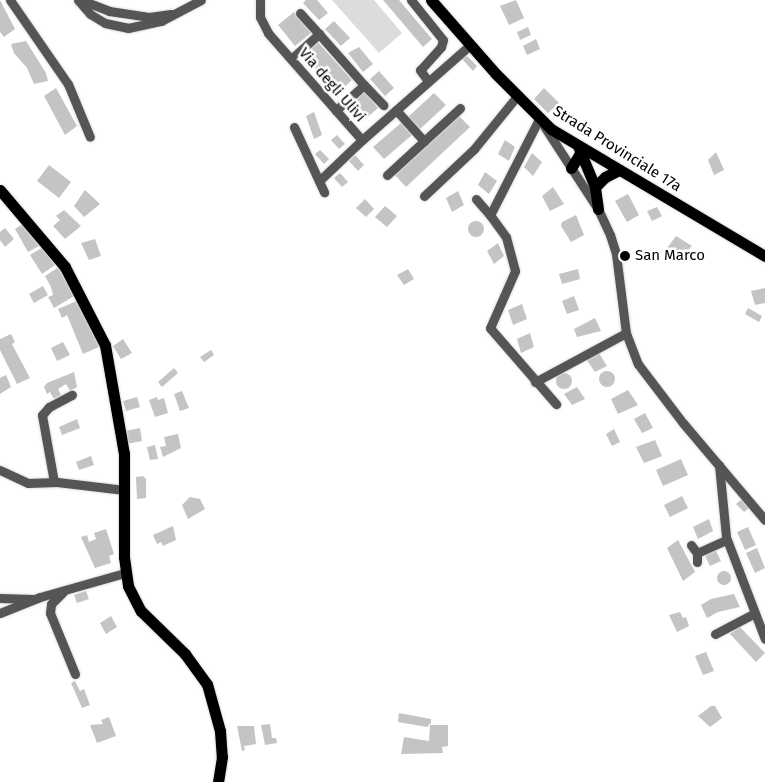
<!DOCTYPE html>
<html>
<head>
<meta charset="utf-8">
<style>
  body { margin:0 }
  #map { position:relative; width:765px; height:782px; overflow:hidden; background:#fff; font-family:"Fira Sans",sans-serif }
  div>[style] { position:absolute }
  [style*='--x'] { left:calc(var(--x)*1px); top:calc(var(--y)*1px); width:calc(var(--w)*1px); rotate:calc(var(--a)*1deg) }
  .green>* { inset:0; background:#dcdcdc }
  .building>* { inset:0; background:#c4c4c4 }
  .round { border-radius:50% }
  .roads { filter:drop-shadow(0 0 1px #dbdbdb) drop-shadow(0 0 1px #dbdbdb) }
  .minor>* { height:9px; margin:-4.5px; padding:0 4.5px; transform-origin:4.5px; border-radius:4.5px; background:#555 }
  .major>* { height:11px; margin:-5.5px; padding:0 5.5px; transform-origin:5.5px; border-radius:5.5px; background:#000 }
  .dots>* { width:14px; height:14px; translate:-50% -50%; box-sizing:border-box; border:2px solid #fff; border-radius:50% }
  span { translate:-50% -50%; white-space:nowrap; text-align:center; line-height:1.15; -webkit-text-stroke:5px #fff; paint-order:stroke }
  .street-label { font-size:15px; color:#000 }
  .poi-label { font-size:15px; color:#000 }
  .left { translate:0 -50%; text-align:left }
</style>
</head>
<body>
<div id="map">
  <div class="green">
    <i style="clip-path:polygon(332px 0,374px 0,402px 33px,379px 53px)"></i>
  </div>
  <div class="building">
    <i style="clip-path:polygon(0 0,15px 29px,4px 37px,0 32px)"></i>
    <i style="clip-path:polygon(306px 0,317px 0,328px 13px,319px 20px,303px 3px)"></i>
    <i style="clip-path:polygon(383px 0,399px 0,432px 39px,423px 47px)"></i>
    <i style="clip-path:polygon(516px 0,524px 18px,509px 25px,500px 6px)"></i>
    <i style="clip-path:polygon(294px 12px,311px 33px,295px 46px,278px 25px)"></i>
    <i style="clip-path:polygon(334px 21px,350px 38px,341px 46px,325px 29px)"></i>
    <i style="clip-path:polygon(528px 27px,531px 35px,520px 40px,517px 32px)"></i>
    <i style="clip-path:polygon(536px 39px,540px 49px,527px 55px,523px 46px)"></i>
    <i style="clip-path:polygon(26px 41px,46px 73px,48px 81px,34px 84px,27px 68px,14px 53px,11px 44px)"></i>
    <i style="clip-path:polygon(317px 41px,352px 80px,337px 94px,302px 54px)"></i>
    <i style="clip-path:polygon(359px 47px,373px 64px,363px 72px,348px 53px)"></i>
    <i style="clip-path:polygon(466px 55px,477px 66px,473px 71px,462px 59px)"></i>
    <i style="clip-path:polygon(379px 71px,394px 88px,385px 96px,370px 79px)"></i>
    <i style="clip-path:polygon(56px 88px,77px 126px,65px 135px,44px 96px)"></i>
    <i style="clip-path:polygon(544px 88px,559px 103px,548px 113px,534px 99px)"></i>
    <i style="clip-path:polygon(363px 90px,378px 108px,363px 121px,348px 104px)"></i>
    <i style="clip-path:polygon(434px 93px,446px 105px,419px 130px,408px 117px)"></i>
    <i style="clip-path:polygon(314px 112px,322px 135px,314px 139px,306px 116px)"></i>
    <i style="clip-path:polygon(458px 115px,470px 127px,406px 187px,394px 174px)"></i>
    <i style="clip-path:polygon(401px 123px,412px 135px,384px 159px,373px 147px)"></i>
    <i style="clip-path:polygon(337px 135px,345px 144px,339px 149px,331px 140px)"></i>
    <i style="clip-path:polygon(505px 140px,515px 147px,509px 161px,498px 154px)"></i>
    <i style="clip-path:polygon(320px 150px,329px 159px,324px 164px,315px 154px)"></i>
    <i style="clip-path:polygon(716px 152px,724px 170px,714px 175px,708px 160px)"></i>
    <i style="clip-path:polygon(532px 153px,542px 162px,533px 176px,524px 167px)"></i>
    <i style="clip-path:polygon(355px 155px,364px 165px,358px 171px,349px 161px)"></i>
    <i style="clip-path:polygon(49px 165px,71px 182px,59px 198px,37px 181px)"></i>
    <i style="clip-path:polygon(485px 172px,497px 181px,489px 194px,478px 185px)"></i>
    <i style="clip-path:polygon(340px 173px,348px 182px,342px 187px,334px 178px)"></i>
    <i style="clip-path:polygon(553px 187px,564px 204px,550px 211px,542px 196px)"></i>
    <i style="clip-path:polygon(85px 190px,100px 204px,84px 217px,74px 206px)"></i>
    <i style="clip-path:polygon(458px 191px,464px 205px,452px 212px,446px 198px)"></i>
    <i style="clip-path:polygon(628px 194px,639px 215px,627px 222px,615px 201px)"></i>
    <i style="clip-path:polygon(365px 199px,374px 209px,366px 217px,356px 208px)"></i>
    <i style="clip-path:polygon(385px 206px,397px 216px,387px 227px,375px 217px)"></i>
    <i style="clip-path:polygon(657px 207px,662px 216px,652px 221px,647px 211px)"></i>
    <i style="clip-path:polygon(64px 210px,81px 226px,65px 239px,53px 226px,60px 220px,56px 216px)"></i>
    <i style="clip-path:polygon(576px 215px,584px 235px,571px 242px,561px 226px,562px 222px)"></i>
    <i class="round" style="left:468px;top:221px;width:16px;height:16px"></i>
    <i style="clip-path:polygon(23px 224px,39px 246px,28px 252px,15px 229px)"></i>
    <i style="clip-path:polygon(5px 228px,14px 239px,5px 247px,0 240px,0 232px)"></i>
    <i style="clip-path:polygon(676px 236px,692px 246px,678px 260px,665px 251px)"></i>
    <i style="clip-path:polygon(95px 239px,101px 256px,89px 260px,81px 243px)"></i>
    <i style="clip-path:polygon(498px 243px,504px 256px,494px 264px,487px 251px)"></i>
    <i style="clip-path:polygon(43px 247px,55px 265px,42px 274px,30px 255px)"></i>
    <i style="clip-path:polygon(59px 267px,76px 295px,54px 308px,48px 297px,53px 295px,51px 287px,45px 276px)"></i>
    <i style="clip-path:polygon(408px 269px,414px 279px,404px 285px,397px 275px)"></i>
    <i style="clip-path:polygon(578px 269px,580px 279px,562px 284px,559px 274px)"></i>
    <i style="clip-path:polygon(43px 286px,48px 295px,34px 303px,29px 294px)"></i>
    <i style="clip-path:polygon(765px 288px,765px 303px,755px 305px,751px 291px)"></i>
    <i style="clip-path:polygon(574px 296px,579px 310px,567px 314px,562px 301px)"></i>
    <i style="clip-path:polygon(79px 300px,101px 346px,83px 354px,67px 315px,62px 318px,58px 309px)"></i>
    <i style="clip-path:polygon(522px 304px,527px 319px,513px 325px,508px 310px)"></i>
    <i style="clip-path:polygon(748px 308px,762px 316px,759px 322px,745px 314px)"></i>
    <i style="clip-path:polygon(595px 318px,601px 331px,577px 337px,574px 329px)"></i>
    <i style="clip-path:polygon(530px 333px,534px 347px,521px 353px,517px 339px)"></i>
    <i style="clip-path:polygon(11px 334px,15px 342px,12px 344px,30px 378px,17px 384px,0 350px,0 339px)"></i>
    <i style="clip-path:polygon(123px 339px,132px 353px,121px 359px,113px 346px)"></i>
    <i style="clip-path:polygon(63px 342px,70px 355px,57px 361px,51px 348px)"></i>
    <i style="clip-path:polygon(211px 350px,214px 355px,204px 362px,200px 357px)"></i>
    <i style="clip-path:polygon(599px 353px,607px 366px,595px 372px,586px 359px)"></i>
    <i style="clip-path:polygon(174px 368px,178px 373px,162px 387px,158px 382px)"></i>
    <i class="round" style="left:599px;top:371px;width:16px;height:16px"></i>
    <i style="clip-path:polygon(74px 372px,77px 387px,70px 391px,66px 384px,58px 389px,61px 395px,54px 399px,50px 392px,47px 394px,44px 387px,47px 383px)"></i>
    <i class="round" style="left:556px;top:373px;width:16px;height:16px"></i>
    <i style="clip-path:polygon(6px 375px,11px 387px,0 394px,0 378px)"></i>
    <i style="clip-path:polygon(577px 387px,585px 399px,572px 405px,564px 394px)"></i>
    <i style="clip-path:polygon(628px 390px,638px 405px,618px 414px,611px 399px)"></i>
    <i style="clip-path:polygon(182px 391px,189px 408px,180px 411px,174px 394px)"></i>
    <i style="clip-path:polygon(137px 397px,140px 407px,126px 411px,123px 401px)"></i>
    <i style="clip-path:polygon(157px 397px,158px 400px,164px 398px,168px 413px,155px 417px,149px 400px)"></i>
    <i style="clip-path:polygon(645px 413px,653px 428px,642px 433px,634px 419px)"></i>
    <i style="clip-path:polygon(77px 419px,80px 428px,62px 435px,59px 427px)"></i>
    <i style="clip-path:polygon(140px 428px,142px 441px,127px 444px,125px 431px)"></i>
    <i style="clip-path:polygon(614px 429px,620px 442px,612px 446px,606px 434px)"></i>
    <i style="clip-path:polygon(178px 434px,181px 448px,163px 457px,160px 447px,166px 446px,164px 437px)"></i>
    <i style="clip-path:polygon(655px 440px,662px 456px,644px 463px,636px 447px)"></i>
    <i style="clip-path:polygon(155px 445px,158px 459px,150px 460px,147px 447px)"></i>
    <i style="clip-path:polygon(91px 456px,94px 465px,79px 470px,76px 462px)"></i>
    <i style="clip-path:polygon(681px 459px,688px 475px,663px 486px,656px 470px)"></i>
    <i style="clip-path:polygon(143px 476px,146px 479px,146px 498px,137px 499px,136px 477px)"></i>
    <i style="clip-path:polygon(682px 496px,688px 508px,670px 517px,664px 505px)"></i>
    <i style="clip-path:polygon(190px 497px,200px 499px,205px 509px,188px 519px,182px 505px)"></i>
    <i style="clip-path:polygon(742px 499px,749px 508px,744px 512px,736px 504px)"></i>
    <i style="clip-path:polygon(709px 519px,713px 531px,698px 539px,693px 527px)"></i>
    <i style="clip-path:polygon(173px 526px,176px 540px,163px 546px,161px 542px,157px 544px,153px 535px)"></i>
    <i style="clip-path:polygon(748px 527px,756px 545px,745px 550px,737px 532px)"></i>
    <i style="clip-path:polygon(106px 529px,114px 554px,109px 556px,111px 563px,95px 568px,81px 537px,87px 535px,89px 542px,96px 539px,94px 533px)"></i>
    <i style="clip-path:polygon(678px 540px,695px 572px,683px 581px,667px 548px)"></i>
    <i style="clip-path:polygon(757px 548px,765px 568px,755px 573px,746px 553px)"></i>
    <i style="clip-path:polygon(715px 549px,721px 561px,710px 566px,704px 554px)"></i>
    <i class="round" style="left:717px;top:571px;width:14px;height:14px"></i>
    <i style="clip-path:polygon(86px 591px,89px 599px,77px 603px,74px 595px)"></i>
    <i style="clip-path:polygon(734px 594px,740px 607px,718px 612px,707px 618px,701px 605px,711px 599px)"></i>
    <i style="clip-path:polygon(680px 612px,683px 618px,686px 617px,689px 626px,677px 632px,669px 615px)"></i>
    <i style="clip-path:polygon(111px 616px,117px 627px,106px 634px,100px 623px)"></i>
    <i style="clip-path:polygon(739px 626px,765px 653px,756px 662px,730px 634px)"></i>
    <i style="clip-path:polygon(706px 652px,714px 671px,703px 675px,695px 656px)"></i>
    <i style="clip-path:polygon(75px 681px,80px 691px,84px 689px,90px 705px,82px 708px,71px 683px)"></i>
    <i style="clip-path:polygon(711px 706px,715px 706px,722px 718px,710px 727px,698px 716px)"></i>
    <i style="clip-path:polygon(399px 713px,431px 719px,431px 723px,427px 727px,398px 722px)"></i>
    <i style="clip-path:polygon(109px 717px,116px 736px,97px 743px,90px 725px,103px 724px,101px 720px)"></i>
    <i style="clip-path:polygon(270px 724px,272px 738px,276px 738px,277px 743px,265px 745px,261px 725px)"></i>
    <i style="clip-path:polygon(430px 725px,448px 725px,448px 746px,442px 747px,443px 753px,401px 754px,404px 737px,429px 741px)"></i>
    <i style="clip-path:polygon(237px 726px,254px 726px,256px 744px,244px 746px,245px 750px,242px 751px)"></i>
  </div>
  <div class="roads">
    <div class="minor">
      <i style="--x:10;--y:0;--w:102;--a:55.4"></i>
      <i style="--x:68;--y:84;--w:57;--a:67.5"></i>
      <i style="--x:78;--y:0;--w:18;--a:49"></i>
      <i style="--x:90;--y:14;--w:17;--a:31"></i>
      <i style="--x:105;--y:23;--w:24;--a:12"></i>
      <i style="--x:128;--y:28;--w:34;--a:-12"></i>
      <i style="--x:161;--y:21;--w:45;--a:-27.7"></i>
      <i style="--x:81;--y:0;--w:30;--a:21"></i>
      <i style="--x:109;--y:11;--w:40;--a:8.5"></i>
      <i style="--x:149;--y:17;--w:22;--a:-8"></i>
      <i style="--x:260;--y:0;--w:17;--a:90"></i>
      <i style="--x:260;--y:17;--w:18;--a:63"></i>
      <i style="--x:268;--y:33;--w:142;--a:48.7"></i>
      <i style="--x:362;--y:140;--w:144;--a:-41.3"></i>
      <i style="--x:411;--y:0;--w:51;--a:51.3"></i>
      <i style="--x:443;--y:40;--w:7;--a:106"></i>
      <i style="--x:441;--y:47;--w:31;--a:132"></i>
      <i style="--x:420;--y:70;--w:14;--a:54"></i>
      <i style="--x:300;--y:13;--w:28;--a:48"></i>
      <i style="--x:291;--y:59;--w:38;--a:-42"></i>
      <i style="--x:319;--y:34;--w:68;--a:48.6"></i>
      <i style="--x:364;--y:85;--w:38;--a:138"></i>
      <i style="--x:364;--y:85;--w:28;--a:46"></i>
      <i style="--x:396;--y:110;--w:42;--a:47.9"></i>
      <i style="--x:539;--y:119;--w:108;--a:117"></i>
      <i style="--x:490;--y:215;--w:27;--a:54"></i>
      <i style="--x:506;--y:237;--w:35;--a:75"></i>
      <i style="--x:515;--y:271;--w:62;--a:113.7"></i>
      <i style="--x:490;--y:328;--w:101;--a:49"></i>
      <i style="--x:544;--y:126;--w:99;--a:57"></i>
      <i style="--x:598;--y:209;--w:29;--a:65"></i>
      <i style="--x:610;--y:235;--w:20;--a:72"></i>
      <i style="--x:616;--y:254;--w:80;--a:82.8"></i>
      <i style="--x:626;--y:333;--w:33;--a:69"></i>
      <i style="--x:638;--y:364;--w:74;--a:52.7"></i>
      <i style="--x:683;--y:423;--w:127;--a:49.8"></i>
      <i style="--x:294;--y:127;--w:72;--a:65.2"></i>
      <i style="--x:387;--y:175;--w:99;--a:-42.5"></i>
      <i style="--x:319;--y:181;--w:59;--a:-43.6"></i>
      <i style="--x:424;--y:196;--w:69;--a:-43.2"></i>
      <i style="--x:474;--y:149;--w:68;--a:-50.9"></i>
      <i style="--x:476;--y:199;--w:21;--a:49"></i>
      <i style="--x:535;--y:382;--w:103;--a:-28.3"></i>
      <i style="--x:719;--y:465;--w:72;--a:84.4"></i>
      <i style="--x:726;--y:537;--w:109;--a:69.1"></i>
      <i style="--x:0;--y:470;--w:31;--a:25"></i>
      <i style="--x:28;--y:483;--w:29;--a:-2"></i>
      <i style="--x:57;--y:482;--w:68;--a:6.7"></i>
      <i style="--x:54;--y:482;--w:68;--a:-100.2"></i>
      <i style="--x:42;--y:415;--w:11;--a:-49"></i>
      <i style="--x:49;--y:407;--w:26;--a:-28"></i>
      <i style="--x:691;--y:545;--w:10;--a:53"></i>
      <i style="--x:697;--y:553;--w:9;--a:90"></i>
      <i style="--x:697;--y:553;--w:32;--a:-24"></i>
      <i style="--x:63;--y:592;--w:17;--a:135"></i>
      <i style="--x:51;--y:604;--w:9;--a:96"></i>
      <i style="--x:50;--y:613;--w:66;--a:67.7"></i>
      <i style="--x:0;--y:598;--w:32;--a:2"></i>
      <i style="--x:0;--y:613;--w:43;--a:-21.8"></i>
      <i style="--x:40;--y:597;--w:88;--a:-15.8"></i>
      <i style="--x:715;--y:634;--w:43;--a:-27.8"></i>
    </div>
    <div class="major">
      <i style="--x:431;--y:0;--w:98;--a:48.7"></i>
      <i style="--x:496;--y:74;--w:78;--a:45"></i>
      <i style="--x:551;--y:129;--w:249;--a:30.7"></i>
      <i style="--x:578;--y:146;--w:44;--a:67.5"></i>
      <i style="--x:571;--y:168;--w:15;--a:-58"></i>
      <i style="--x:579;--y:155;--w:9;--a:-18"></i>
      <i style="--x:0;--y:190;--w:101;--a:49.8"></i>
      <i style="--x:65;--y:267;--w:88;--a:62.9"></i>
      <i style="--x:105;--y:345;--w:111;--a:80.1"></i>
      <i style="--x:124;--y:454;--w:103;--a:90"></i>
      <i style="--x:124;--y:557;--w:29;--a:82"></i>
      <i style="--x:128;--y:586;--w:28;--a:63"></i>
      <i style="--x:141;--y:611;--w:62;--a:44.3"></i>
      <i style="--x:185;--y:654;--w:37;--a:54"></i>
      <i style="--x:207;--y:684;--w:49;--a:74.5"></i>
      <i style="--x:220;--y:731;--w:26;--a:86"></i>
      <i style="--x:222;--y:757;--w:25;--a:99"></i>
      <i style="--x:598;--y:209;--w:22;--a:-98"></i>
      <i style="--x:595;--y:187;--w:14;--a:-45"></i>
      <i style="--x:605;--y:177;--w:16;--a:-27"></i>
    </div>
  </div>
  <div class="dots">
    <i style="left:625px;top:256px;background:#000"></i>
  </div>
  <div class="street-label">
    <span style="left:332px;top:85px;rotate:49deg">Via degli Ulivi</span>
    <span style="left:617px;top:149px;rotate:32deg">Strada Provinciale 17a</span>
  </div>
  <div class="poi-label">
    <span class="left" style="left:635px;top:256px">San Marco</span>
  </div>
</div>
</body>
</html>
